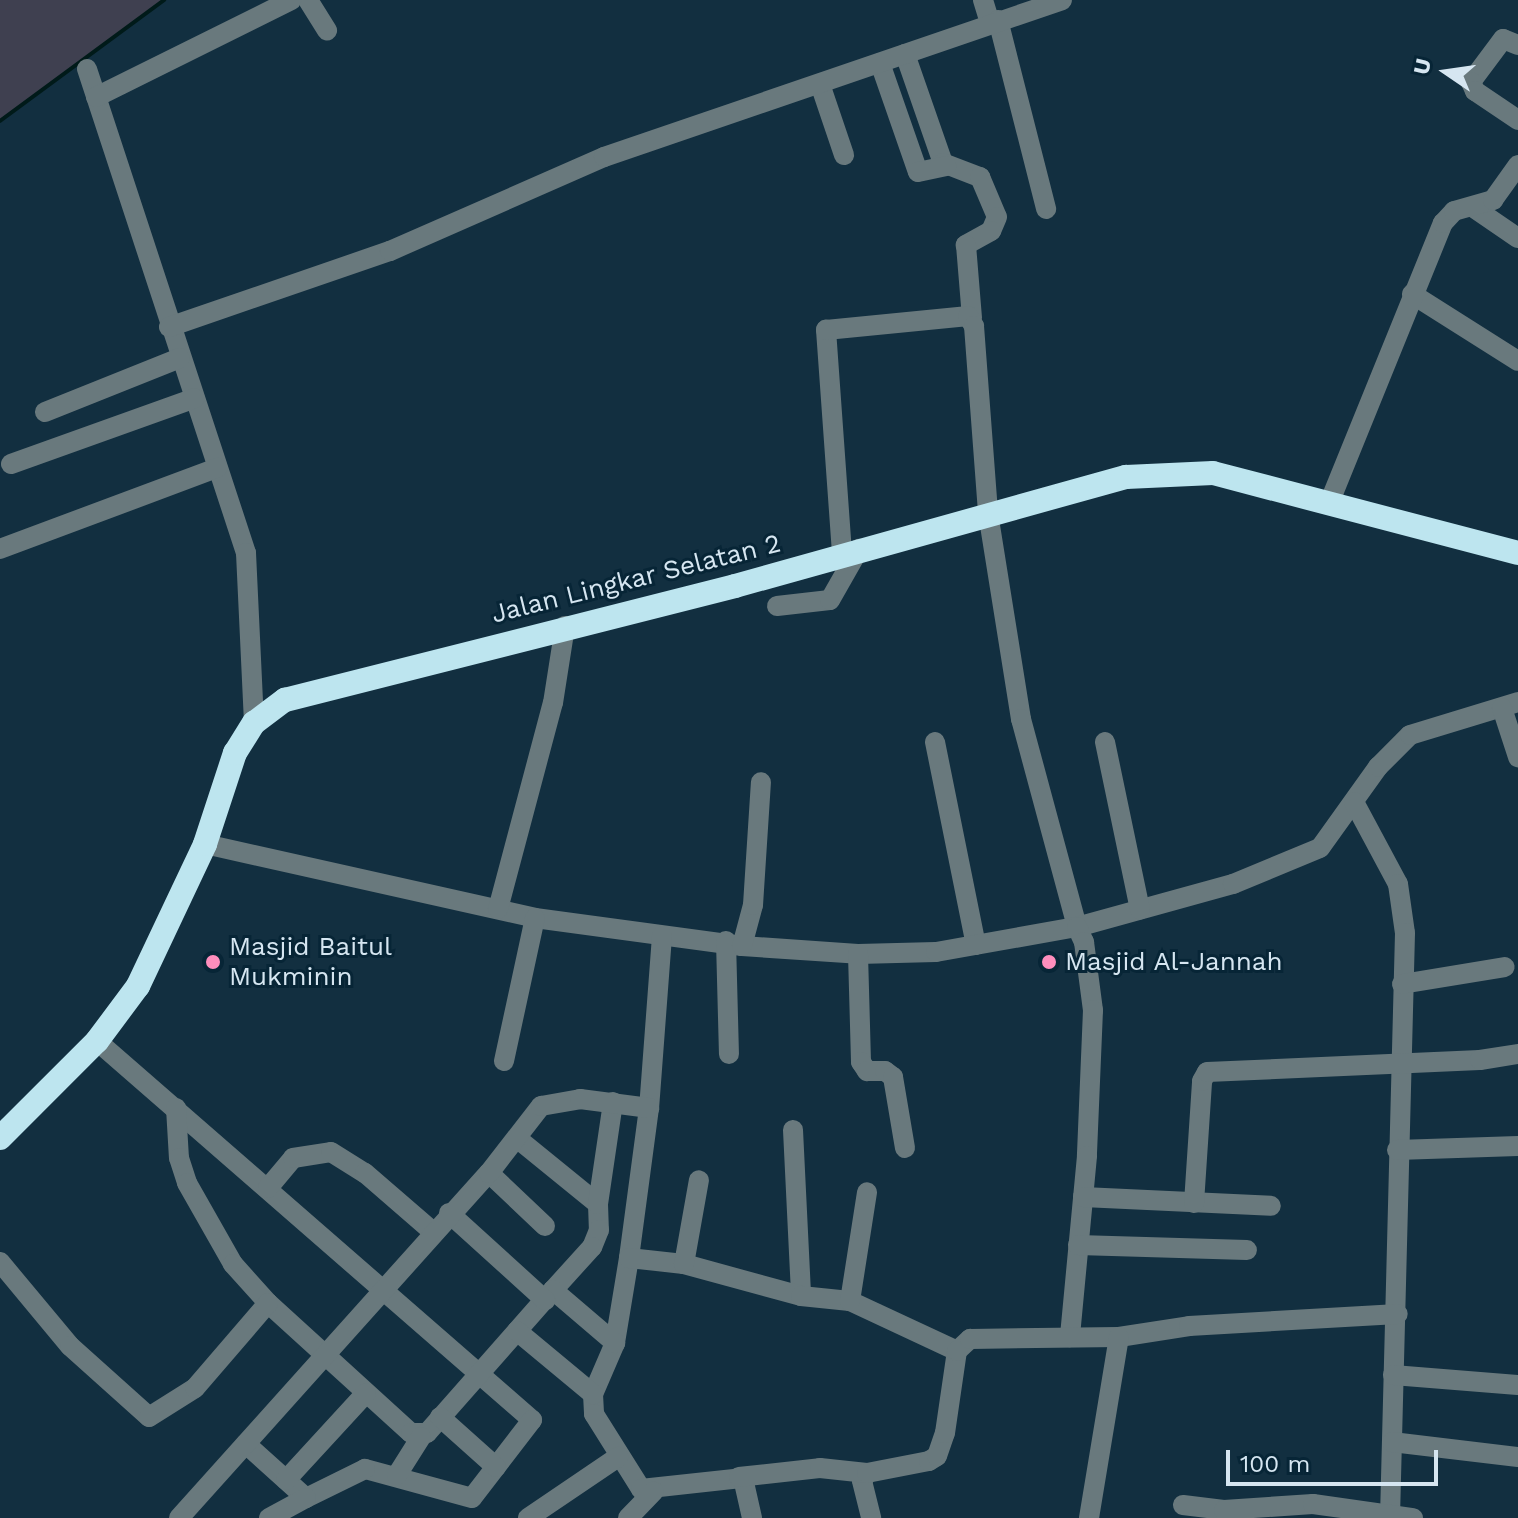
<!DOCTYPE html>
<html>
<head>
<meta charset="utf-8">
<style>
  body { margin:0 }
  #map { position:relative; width:1518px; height:1518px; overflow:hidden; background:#122f40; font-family:"Work Sans",sans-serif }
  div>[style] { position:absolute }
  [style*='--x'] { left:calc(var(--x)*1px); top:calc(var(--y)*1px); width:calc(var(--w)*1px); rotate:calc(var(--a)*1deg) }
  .green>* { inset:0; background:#3f4050 }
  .stream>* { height:4px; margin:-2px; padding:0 2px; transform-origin:2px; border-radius:2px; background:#001a19 }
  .minor>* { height:20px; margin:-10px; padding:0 10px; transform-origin:10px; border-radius:10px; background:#69797d }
  .highway>* { height:24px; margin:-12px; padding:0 12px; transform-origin:12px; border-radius:12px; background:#bde5ef }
  .dots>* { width:22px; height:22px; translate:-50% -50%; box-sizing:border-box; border:4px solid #072536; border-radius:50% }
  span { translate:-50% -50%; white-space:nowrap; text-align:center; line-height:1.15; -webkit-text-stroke:6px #072536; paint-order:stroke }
  .street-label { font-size:26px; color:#d6e6f1 }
  .poi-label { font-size:26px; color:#d6e6f1 }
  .left { translate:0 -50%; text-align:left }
  .north { position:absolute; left:1406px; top:32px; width:80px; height:80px; -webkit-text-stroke:6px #072536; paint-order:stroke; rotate:283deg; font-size:22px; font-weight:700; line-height:32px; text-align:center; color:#d6e6f1 }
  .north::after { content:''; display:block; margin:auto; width:28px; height:36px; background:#d6e6f1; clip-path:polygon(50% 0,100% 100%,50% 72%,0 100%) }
  .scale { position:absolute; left:1226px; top:1450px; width:212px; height:36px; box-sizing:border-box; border:4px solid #d6e6f1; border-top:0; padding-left:10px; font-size:24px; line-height:28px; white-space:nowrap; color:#d6e6f1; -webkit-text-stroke:6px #072536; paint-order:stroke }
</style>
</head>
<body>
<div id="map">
  <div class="green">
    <i style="clip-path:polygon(0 0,164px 0,0 121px)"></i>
  </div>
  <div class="stream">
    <i style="--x:0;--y:121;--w:204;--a:-36.4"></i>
  </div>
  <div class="minor">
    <i style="--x:308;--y:0;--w:36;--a:58"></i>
    <i style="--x:983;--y:0;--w:24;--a:73"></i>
    <i style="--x:998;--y:20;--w:195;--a:75.7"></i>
    <i style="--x:1518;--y:45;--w:16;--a:-158"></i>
    <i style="--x:1503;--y:39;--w:54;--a:126.7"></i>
    <i style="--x:1471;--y:82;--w:10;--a:66"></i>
    <i style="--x:1475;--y:91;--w:52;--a:34"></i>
    <i style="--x:905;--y:54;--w:115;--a:70.8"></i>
    <i style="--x:943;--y:163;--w:40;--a:21"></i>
    <i style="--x:980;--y:177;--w:43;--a:67"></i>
    <i style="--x:997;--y:217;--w:15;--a:113"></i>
    <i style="--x:991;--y:231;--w:29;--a:151"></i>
    <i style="--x:966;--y:245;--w:73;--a:85.3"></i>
    <i style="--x:880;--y:63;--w:115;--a:70.8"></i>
    <i style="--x:918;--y:172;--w:29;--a:-12"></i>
    <i style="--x:87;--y:69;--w:509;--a:71.81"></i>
    <i style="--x:246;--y:553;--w:170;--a:87.3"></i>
    <i style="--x:820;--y:84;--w:75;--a:71.3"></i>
    <i style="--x:96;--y:97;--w:218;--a:-26.4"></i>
    <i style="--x:1474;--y:208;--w:53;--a:34.3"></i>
    <i style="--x:1412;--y:294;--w:125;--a:32.3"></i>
    <i style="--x:169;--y:327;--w:234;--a:-19"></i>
    <i style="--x:390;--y:251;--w:234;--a:-23.7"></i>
    <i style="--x:604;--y:157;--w:484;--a:-18.9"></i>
    <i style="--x:45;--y:412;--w:145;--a:-21.8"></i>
    <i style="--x:11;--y:464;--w:195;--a:-19.7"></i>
    <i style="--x:1330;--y:501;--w:300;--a:-67.9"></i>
    <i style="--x:1443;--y:223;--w:16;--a:-47"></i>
    <i style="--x:1454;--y:211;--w:41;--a:-15.8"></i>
    <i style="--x:1493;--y:200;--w:43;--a:-54.5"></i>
    <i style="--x:0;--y:549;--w:232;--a:-20.5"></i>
    <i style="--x:842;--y:553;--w:224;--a:-94.1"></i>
    <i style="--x:826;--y:330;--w:143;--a:-5.6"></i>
    <i style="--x:968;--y:316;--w:12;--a:59"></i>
    <i style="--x:974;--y:326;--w:188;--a:85.7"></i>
    <i style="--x:988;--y:513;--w:209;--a:80.9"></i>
    <i style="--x:1021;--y:719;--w:215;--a:74.9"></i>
    <i style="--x:1077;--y:927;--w:162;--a:-15.4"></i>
    <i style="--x:1233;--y:884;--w:94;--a:-22.5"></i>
    <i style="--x:1320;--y:848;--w:100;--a:-54.4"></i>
    <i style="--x:1378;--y:767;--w:45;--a:-45"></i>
    <i style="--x:1410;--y:735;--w:113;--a:-17"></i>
    <i style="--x:777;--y:606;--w:53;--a:-6.5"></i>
    <i style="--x:830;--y:600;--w:59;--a:-60.4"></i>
    <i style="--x:1502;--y:708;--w:52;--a:71.9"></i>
    <i style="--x:935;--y:742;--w:207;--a:78.6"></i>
    <i style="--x:1105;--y:742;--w:171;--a:78.2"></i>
    <i style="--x:1354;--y:802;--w:93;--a:61.8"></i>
    <i style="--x:1398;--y:884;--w:49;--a:81.9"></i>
    <i style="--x:1405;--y:933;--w:585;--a:91.47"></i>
    <i style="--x:205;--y:844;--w:338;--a:12.6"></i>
    <i style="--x:535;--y:918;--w:209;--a:7.7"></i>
    <i style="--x:742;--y:946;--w:116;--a:3.9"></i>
    <i style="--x:858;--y:954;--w:78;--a:-1.5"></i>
    <i style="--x:936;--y:952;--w:143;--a:-10.1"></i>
    <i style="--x:1077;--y:927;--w:17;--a:65"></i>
    <i style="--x:1084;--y:942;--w:69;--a:82.5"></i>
    <i style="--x:1093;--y:1010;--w:146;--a:92.4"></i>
    <i style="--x:1087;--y:1156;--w:182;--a:95.4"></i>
    <i style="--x:498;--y:909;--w:213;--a:-75.1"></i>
    <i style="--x:553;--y:703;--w:78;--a:-81.1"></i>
    <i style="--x:662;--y:936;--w:172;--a:94.3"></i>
    <i style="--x:649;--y:1108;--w:151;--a:97.6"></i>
    <i style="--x:629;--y:1258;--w:86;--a:99.4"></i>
    <i style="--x:615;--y:1343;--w:56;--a:113.3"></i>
    <i style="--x:593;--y:1394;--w:20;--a:87"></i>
    <i style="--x:594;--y:1414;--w:89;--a:57.9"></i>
    <i style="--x:641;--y:1489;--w:103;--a:-6.2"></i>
    <i style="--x:743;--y:1478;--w:41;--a:77.3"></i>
    <i style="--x:726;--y:941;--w:113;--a:88.5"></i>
    <i style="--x:742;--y:946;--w:42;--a:-75"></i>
    <i style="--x:753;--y:905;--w:123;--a:-86.3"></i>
    <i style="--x:858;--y:954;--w:108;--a:88.4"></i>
    <i style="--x:861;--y:1062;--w:11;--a:56"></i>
    <i style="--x:867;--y:1071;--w:18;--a:0"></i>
    <i style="--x:885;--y:1071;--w:10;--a:37"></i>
    <i style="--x:893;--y:1077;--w:72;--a:80.4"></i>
    <i style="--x:1402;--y:984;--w:104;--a:-9.4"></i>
    <i style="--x:97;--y:1041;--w:577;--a:41.06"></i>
    <i style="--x:532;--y:1420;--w:98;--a:127.6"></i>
    <i style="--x:472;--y:1498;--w:111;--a:-164.8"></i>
    <i style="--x:365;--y:1469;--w:66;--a:153.8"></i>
    <i style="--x:306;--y:1498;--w:81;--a:-138"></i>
    <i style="--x:504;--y:1061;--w:146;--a:-77.8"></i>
    <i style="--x:176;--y:1108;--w:50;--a:86.6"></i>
    <i style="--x:179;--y:1158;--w:26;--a:72"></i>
    <i style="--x:187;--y:1183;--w:93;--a:60.4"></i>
    <i style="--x:233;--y:1264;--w:52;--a:48.1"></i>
    <i style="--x:268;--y:1303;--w:193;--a:42.3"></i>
    <i style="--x:411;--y:1433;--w:16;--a:0"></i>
    <i style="--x:427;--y:1433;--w:191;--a:-48.6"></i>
    <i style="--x:793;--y:1130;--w:166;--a:87.2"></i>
    <i style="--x:518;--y:1139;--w:103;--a:39.1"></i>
    <i style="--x:598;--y:1204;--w:26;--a:88"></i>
    <i style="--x:599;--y:1230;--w:18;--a:112"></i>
    <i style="--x:592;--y:1247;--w:58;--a:132.2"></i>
    <i style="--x:553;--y:1290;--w:82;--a:40.5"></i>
    <i style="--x:1397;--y:1150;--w:121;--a:-1.9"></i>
    <i style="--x:489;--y:1173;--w:77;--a:43.4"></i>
    <i style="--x:268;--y:1188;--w:39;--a:-50"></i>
    <i style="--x:293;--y:1158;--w:38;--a:-9"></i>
    <i style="--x:331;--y:1152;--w:40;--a:32"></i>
    <i style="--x:365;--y:1173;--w:90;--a:40.9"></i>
    <i style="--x:1083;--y:1197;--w:188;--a:2.7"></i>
    <i style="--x:1194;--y:1203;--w:122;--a:-86.2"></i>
    <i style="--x:1202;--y:1081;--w:10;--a:-61"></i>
    <i style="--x:1207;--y:1072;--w:273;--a:-2.5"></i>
    <i style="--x:1480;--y:1060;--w:38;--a:-9"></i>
    <i style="--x:598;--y:1204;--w:103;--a:-81.6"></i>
    <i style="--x:449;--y:1213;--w:130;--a:42.2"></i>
    <i style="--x:1078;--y:1245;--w:169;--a:1.7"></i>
    <i style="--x:629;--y:1258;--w:55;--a:6.2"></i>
    <i style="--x:684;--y:1264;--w:121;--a:15.3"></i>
    <i style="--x:801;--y:1296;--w:49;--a:5.8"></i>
    <i style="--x:850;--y:1301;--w:118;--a:25"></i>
    <i style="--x:0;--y:1262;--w:109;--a:50.2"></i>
    <i style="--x:70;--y:1346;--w:106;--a:41.9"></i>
    <i style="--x:149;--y:1417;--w:54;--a:-32.2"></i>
    <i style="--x:195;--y:1388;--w:112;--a:-49.3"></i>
    <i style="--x:684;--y:1264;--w:85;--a:-79.9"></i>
    <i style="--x:850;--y:1301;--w:110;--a:-81.1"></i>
    <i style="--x:517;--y:1331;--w:99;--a:39.7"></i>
    <i style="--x:1393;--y:1375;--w:125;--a:4.6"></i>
    <i style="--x:440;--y:1417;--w:75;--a:41.8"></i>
    <i style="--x:1392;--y:1442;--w:127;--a:6.8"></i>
    <i style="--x:867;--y:1473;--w:9;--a:122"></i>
    <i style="--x:862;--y:1481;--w:38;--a:76"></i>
    <i style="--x:397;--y:1475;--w:45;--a:-57.7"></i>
    <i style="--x:739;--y:1477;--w:81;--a:-6.3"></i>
    <i style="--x:820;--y:1468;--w:47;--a:6.1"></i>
    <i style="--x:867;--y:1473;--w:63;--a:-11"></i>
    <i style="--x:929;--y:1461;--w:9;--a:-32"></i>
    <i style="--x:937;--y:1456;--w:24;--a:-71"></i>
    <i style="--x:945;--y:1433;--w:83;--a:-81.7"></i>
    <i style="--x:957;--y:1351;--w:18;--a:-43"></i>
    <i style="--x:970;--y:1339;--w:149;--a:-0.8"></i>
    <i style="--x:1119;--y:1337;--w:71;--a:-8.9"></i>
    <i style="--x:1189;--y:1326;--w:209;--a:-3.3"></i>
    <i style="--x:286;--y:1480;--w:118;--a:-47.4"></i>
    <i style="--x:1183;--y:1505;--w:41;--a:7"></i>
    <i style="--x:1224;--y:1510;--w:89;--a:-3.9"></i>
    <i style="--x:1313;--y:1504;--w:101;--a:8"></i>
    <i style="--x:179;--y:1518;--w:464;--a:-48.1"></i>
    <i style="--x:489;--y:1173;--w:85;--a:-52.2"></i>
    <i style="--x:541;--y:1106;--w:40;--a:-10"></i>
    <i style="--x:580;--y:1099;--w:70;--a:7.4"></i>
    <i style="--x:269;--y:1518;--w:42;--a:-28.4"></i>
    <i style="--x:528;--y:1518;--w:109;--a:-34.1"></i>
    <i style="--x:628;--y:1518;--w:37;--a:-46"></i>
    <i style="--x:1089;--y:1518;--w:183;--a:-80.6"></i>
  </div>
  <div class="highway">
    <i style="--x:0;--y:1138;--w:137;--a:-45"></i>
    <i style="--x:97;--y:1041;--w:69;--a:-53.3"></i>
    <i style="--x:138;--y:986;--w:157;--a:-64.7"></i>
    <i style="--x:205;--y:844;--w:96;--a:-71.8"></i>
    <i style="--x:235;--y:753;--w:36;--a:-58"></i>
    <i style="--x:254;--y:723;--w:39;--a:-37"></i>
    <i style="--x:285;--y:700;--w:464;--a:-14.2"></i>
    <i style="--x:735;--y:586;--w:406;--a:-15.6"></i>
    <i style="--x:1126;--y:477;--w:87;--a:-2.6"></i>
    <i style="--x:1213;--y:473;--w:315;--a:14.7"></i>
  </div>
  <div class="dots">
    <i style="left:213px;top:962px;background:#fe8ebd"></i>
    <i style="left:1049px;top:962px;background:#fe8ebd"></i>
  </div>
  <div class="street-label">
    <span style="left:636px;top:579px;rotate:-14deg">Jalan Lingkar Selatan 2</span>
  </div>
  <div class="poi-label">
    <span class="left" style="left:229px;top:962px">Masjid Baitul<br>Mukminin</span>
    <span class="left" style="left:1065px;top:962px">Masjid Al-Jannah</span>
  </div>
  <div class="north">U</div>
  <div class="scale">100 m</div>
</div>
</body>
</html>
